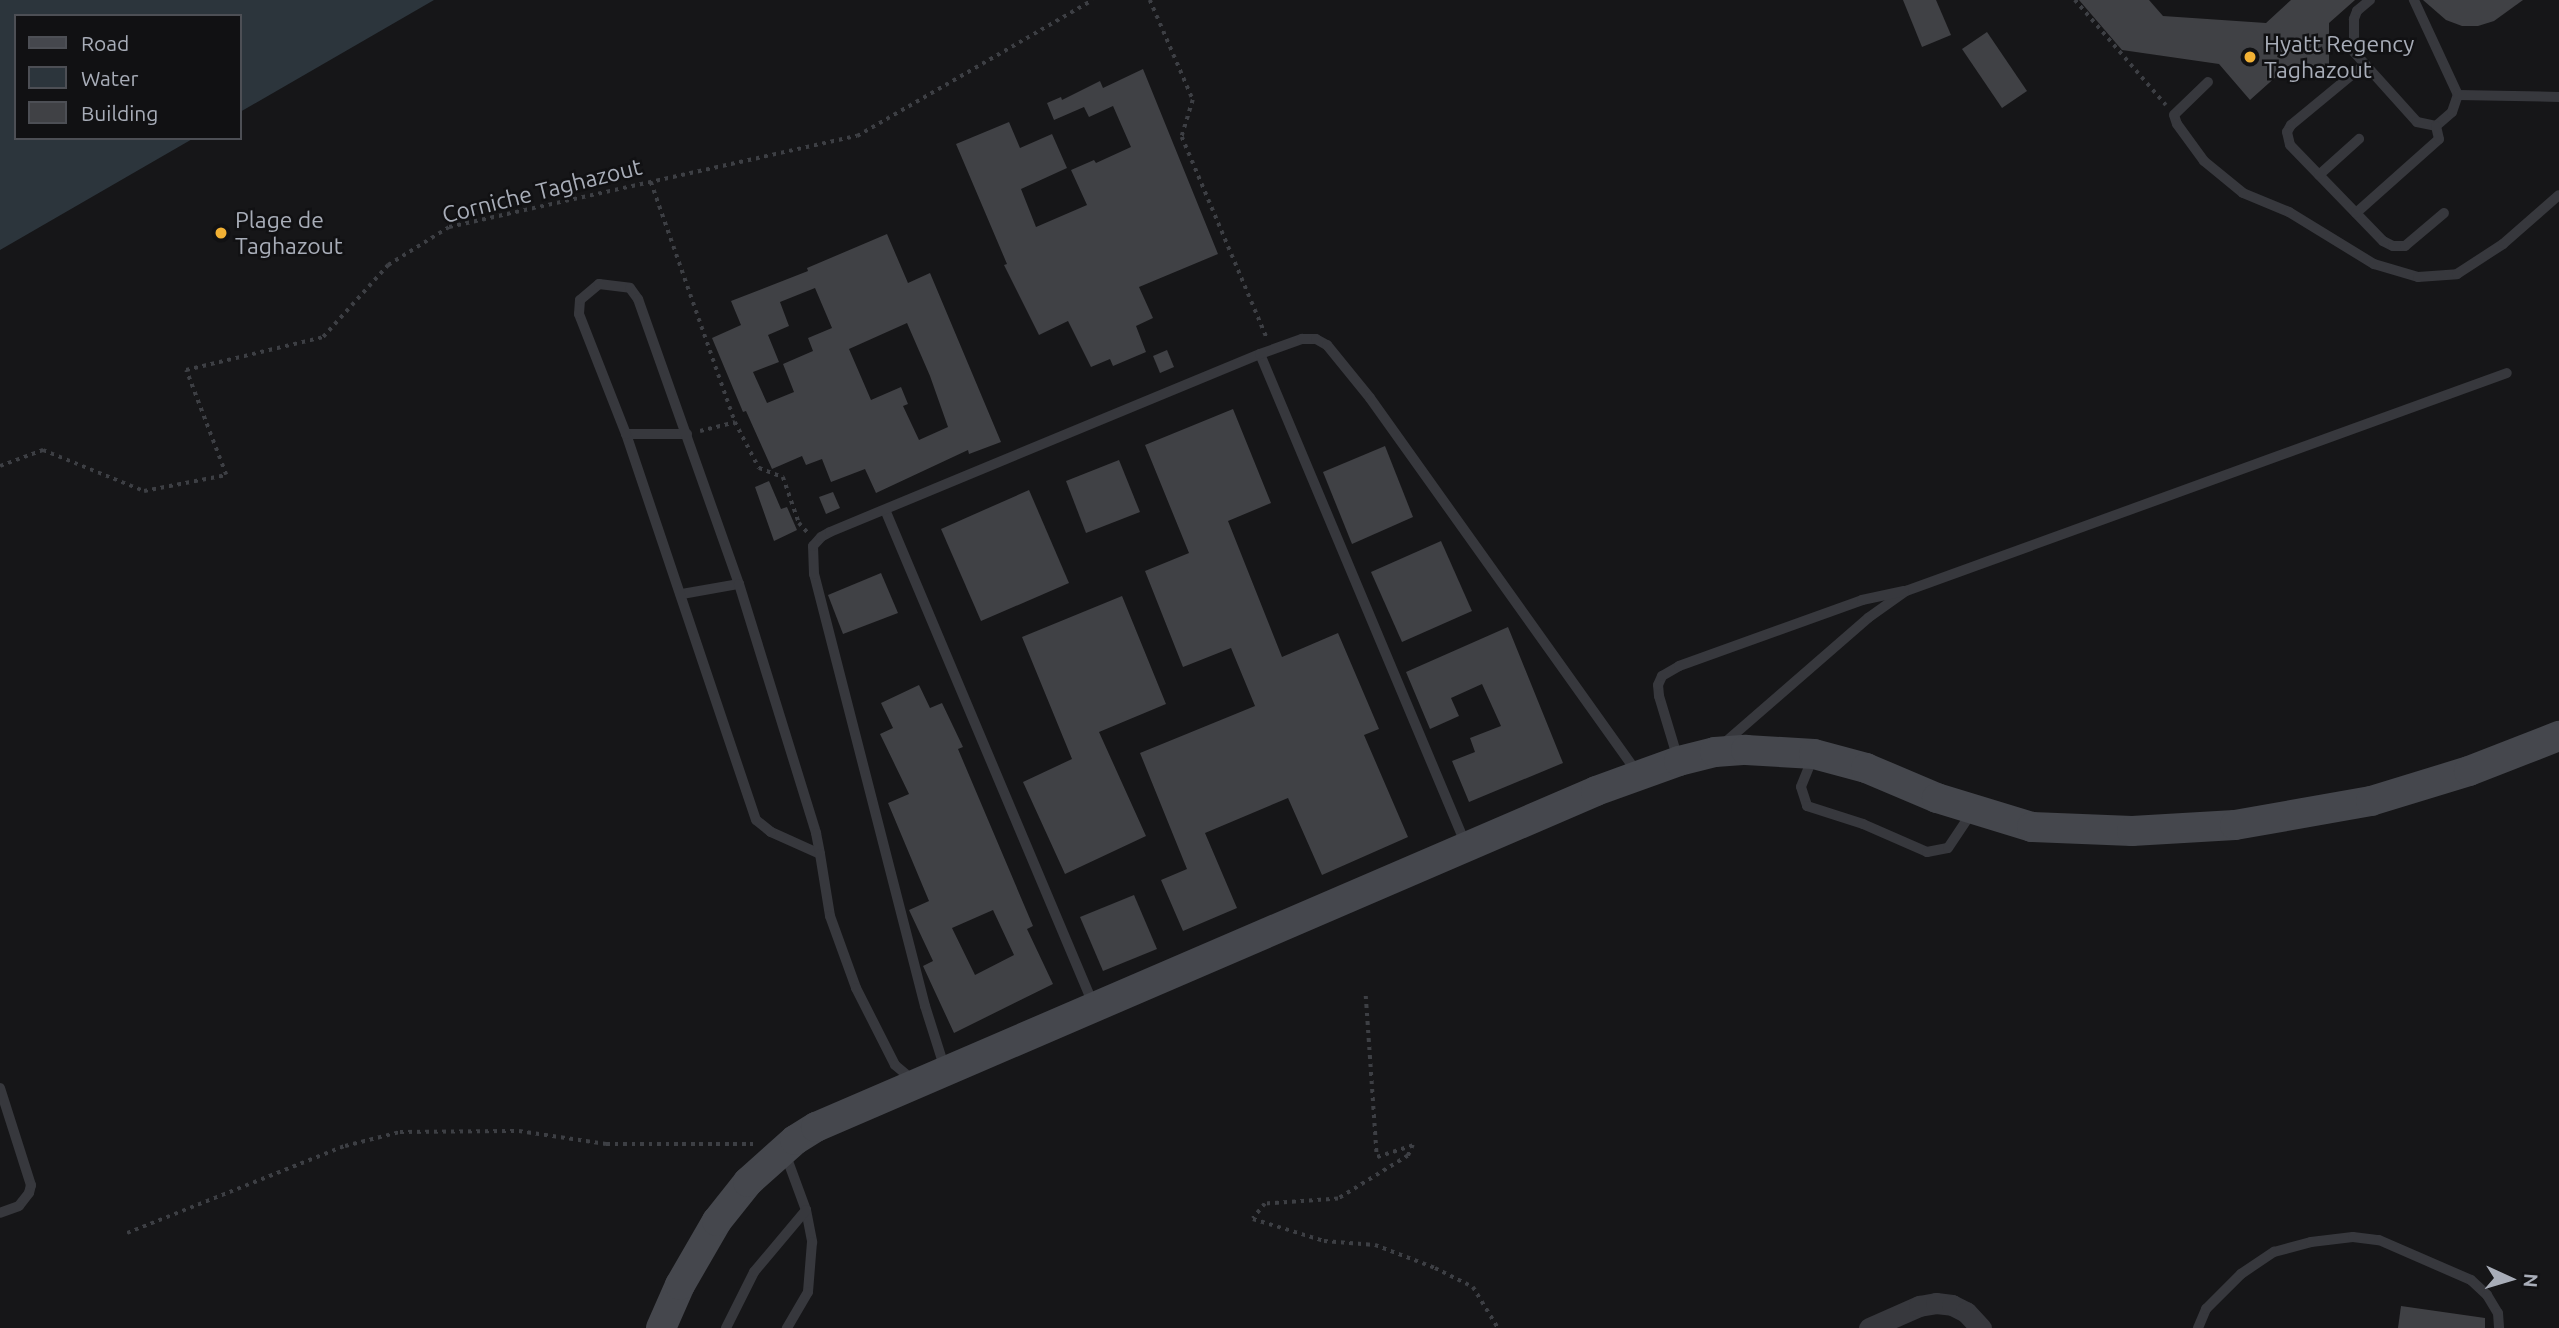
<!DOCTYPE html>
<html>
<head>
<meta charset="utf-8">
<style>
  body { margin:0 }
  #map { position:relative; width:2559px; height:1328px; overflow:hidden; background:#161618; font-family:Ubuntu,sans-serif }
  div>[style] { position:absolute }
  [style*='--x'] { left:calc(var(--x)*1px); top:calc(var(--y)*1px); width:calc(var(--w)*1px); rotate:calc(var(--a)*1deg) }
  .water>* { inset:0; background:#2c353c }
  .building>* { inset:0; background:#404145 }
  .path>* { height:3.5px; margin-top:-1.75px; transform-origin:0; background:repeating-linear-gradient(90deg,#3d3f44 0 3.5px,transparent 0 8.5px) }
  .lane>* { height:10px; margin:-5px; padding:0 5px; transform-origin:5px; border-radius:5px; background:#37383d }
  .street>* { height:21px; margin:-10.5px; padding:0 10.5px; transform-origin:10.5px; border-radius:10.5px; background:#37383d }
  .secondary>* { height:30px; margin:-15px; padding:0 15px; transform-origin:15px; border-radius:15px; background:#45474d }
  .dots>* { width:19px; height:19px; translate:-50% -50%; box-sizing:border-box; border:4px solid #111113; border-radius:50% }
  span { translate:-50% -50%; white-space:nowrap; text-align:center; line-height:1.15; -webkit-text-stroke:5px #111113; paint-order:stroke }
  .poi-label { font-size:23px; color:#a8adb8 }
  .left { translate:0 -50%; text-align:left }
  .street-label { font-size:23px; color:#a8adb8 }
  .legend { position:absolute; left:14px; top:14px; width:228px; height:126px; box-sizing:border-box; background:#111113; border:2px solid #4d4f55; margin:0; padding:9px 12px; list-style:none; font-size:21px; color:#a8adb8 }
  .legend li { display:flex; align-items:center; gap:14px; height:35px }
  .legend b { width:35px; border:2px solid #4d4f55 }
  .north { position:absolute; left:2475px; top:1244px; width:70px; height:70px; -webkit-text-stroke:5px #111113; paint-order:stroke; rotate:94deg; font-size:19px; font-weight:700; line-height:28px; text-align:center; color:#a8adb8 }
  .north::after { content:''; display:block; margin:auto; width:24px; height:32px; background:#a8adb8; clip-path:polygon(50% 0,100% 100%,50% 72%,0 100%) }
</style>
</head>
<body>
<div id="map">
  <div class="water">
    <i style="clip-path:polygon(0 0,434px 0,240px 112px,240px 16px,16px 16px,16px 138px,194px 138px,0 250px)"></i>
  </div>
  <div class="building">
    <i style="clip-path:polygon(1903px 0,1936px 0,1951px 35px,1922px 47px)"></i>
    <i style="clip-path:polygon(2079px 0,2149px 0,2163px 16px,2266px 23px,2291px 0,2355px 0,2329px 23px,2329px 66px,2288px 66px,2250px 100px,2219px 64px,2122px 50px)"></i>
    <i style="clip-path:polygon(2423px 0,2523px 0,2494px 21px,2478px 26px,2462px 26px,2446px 20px)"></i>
    <i style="clip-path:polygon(1987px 32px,2027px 91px,2002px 108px,1962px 49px)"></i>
    <i style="clip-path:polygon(1143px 69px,1218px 254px,1139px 287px,1153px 318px,1136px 326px,1146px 352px,1113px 366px,1110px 359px,1091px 367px,1068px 321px,1039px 335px,1004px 265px,1007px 264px,956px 144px,1009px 122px,1020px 148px,1052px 134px,1067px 168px,1021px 189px,1036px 227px,1087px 205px,1071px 170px,1094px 160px,1096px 163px,1131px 147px,1113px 106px,1089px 117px,1084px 107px,1054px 120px,1047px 103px,1061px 97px,1062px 100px,1100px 81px,1103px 88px)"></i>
    <i style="clip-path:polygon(evenodd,887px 234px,908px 283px,930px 273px,1001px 442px,969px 454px,968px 450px,876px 493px,865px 469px,831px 482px,822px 459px,806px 465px,802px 456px,772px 469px,746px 411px,743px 412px,712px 338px,741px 325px,731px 301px,808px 271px,807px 268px,887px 234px,815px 288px,832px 328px,808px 338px,813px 351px,783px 364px,794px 392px,767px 403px,753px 372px,779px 362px,768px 335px,789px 326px,780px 302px,815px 288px,887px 234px,907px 323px,930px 376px,948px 427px,919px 440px,903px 406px,908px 404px,901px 387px,871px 400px,849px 349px,907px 323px)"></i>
    <i style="clip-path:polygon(1167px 350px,1174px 367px,1160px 373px,1153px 356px)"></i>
    <i style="clip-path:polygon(1233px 409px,1271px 503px,1228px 521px,1282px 657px,1338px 633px,1379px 729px,1364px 735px,1408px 837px,1322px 875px,1288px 798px,1205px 833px,1237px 908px,1183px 931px,1161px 880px,1187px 869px,1140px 753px,1255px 706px,1231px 648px,1183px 667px,1145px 571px,1189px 553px,1145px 445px)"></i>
    <i style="clip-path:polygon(1385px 446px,1413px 517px,1352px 544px,1323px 472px)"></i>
    <i style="clip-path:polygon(1119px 460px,1140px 512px,1086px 533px,1066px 481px)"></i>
    <i style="clip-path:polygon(769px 481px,781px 509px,787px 507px,797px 530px,774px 541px,755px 487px)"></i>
    <i style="clip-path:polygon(1029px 490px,1069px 583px,981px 621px,941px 529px)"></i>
    <i style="clip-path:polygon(833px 492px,840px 508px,826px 514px,819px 497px)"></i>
    <i style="clip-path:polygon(1441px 541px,1472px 611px,1402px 642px,1371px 572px)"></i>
    <i style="clip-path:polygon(881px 573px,898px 613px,843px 634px,828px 595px)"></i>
    <i style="clip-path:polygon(1122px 596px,1166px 704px,1099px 732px,1146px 836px,1065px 874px,1023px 782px,1072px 759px,1022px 637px)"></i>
    <i style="clip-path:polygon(1508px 627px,1563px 763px,1469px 802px,1452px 761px,1475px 752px,1470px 738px,1501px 726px,1482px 684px,1451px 698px,1459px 716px,1430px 729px,1406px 672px)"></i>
    <i style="clip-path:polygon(evenodd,919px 685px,930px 708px,942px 703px,963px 747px,958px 749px,1033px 926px,1027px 929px,1053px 984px,954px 1033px,923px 966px,933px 961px,909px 910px,929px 901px,888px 803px,909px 794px,880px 734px,893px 728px,881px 703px,919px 685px,993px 910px,1014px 955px,975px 975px,952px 928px,993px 910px)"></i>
    <i style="clip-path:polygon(1134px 895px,1157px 949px,1103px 971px,1080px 917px)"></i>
    <i style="clip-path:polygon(2401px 1306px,2485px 1318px,2485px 1328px,2398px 1328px)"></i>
  </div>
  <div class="path">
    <i style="--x:1150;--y:0;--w:109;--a:66.7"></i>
    <i style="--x:1193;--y:100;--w:39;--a:107"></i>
    <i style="--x:1182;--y:137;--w:218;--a:67.1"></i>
    <i style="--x:2075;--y:0;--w:139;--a:49.1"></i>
    <i style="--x:651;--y:182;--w:254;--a:70.7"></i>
    <i style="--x:735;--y:422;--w:52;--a:62.4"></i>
    <i style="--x:759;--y:468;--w:26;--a:21"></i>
    <i style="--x:783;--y:477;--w:49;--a:70.8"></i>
    <i style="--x:799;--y:523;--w:12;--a:48"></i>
    <i style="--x:700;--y:431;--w:36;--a:-14"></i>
    <i style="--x:0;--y:466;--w:46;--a:-20.4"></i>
    <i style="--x:43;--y:450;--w:109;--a:22.1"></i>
    <i style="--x:144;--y:491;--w:84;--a:-11"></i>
    <i style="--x:226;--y:475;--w:112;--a:-110.9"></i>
    <i style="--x:186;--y:370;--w:141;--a:-13.5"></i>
    <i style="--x:323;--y:337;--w:97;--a:-47.9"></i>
    <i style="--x:388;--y:265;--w:72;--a:-31.9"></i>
    <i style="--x:449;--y:227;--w:418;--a:-12.6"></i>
    <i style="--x:857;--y:136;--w:272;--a:-30"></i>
    <i style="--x:1366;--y:996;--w:161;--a:86.1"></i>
    <i style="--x:1377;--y:1157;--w:38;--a:-18"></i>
    <i style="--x:1413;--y:1145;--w:12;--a:114"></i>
    <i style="--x:1408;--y:1156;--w:82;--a:148.4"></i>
    <i style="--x:1338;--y:1199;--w:73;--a:176.1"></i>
    <i style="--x:1265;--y:1204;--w:19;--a:129"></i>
    <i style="--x:1253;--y:1219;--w:74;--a:17.2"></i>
    <i style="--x:1324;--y:1241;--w:51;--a:4.5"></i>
    <i style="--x:1375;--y:1245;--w:64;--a:21"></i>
    <i style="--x:1435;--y:1268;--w:42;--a:26.6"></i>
    <i style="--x:1473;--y:1287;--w:48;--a:58.6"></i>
    <i style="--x:127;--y:1233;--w:235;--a:-21.8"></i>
    <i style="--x:345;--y:1146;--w:57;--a:-14.3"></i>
    <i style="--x:400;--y:1132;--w:119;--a:-0.5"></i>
    <i style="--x:519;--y:1131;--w:88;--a:8.5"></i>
    <i style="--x:606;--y:1144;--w:147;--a:0"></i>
  </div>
  <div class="lane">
    <i style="--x:2370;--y:0;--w:17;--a:140"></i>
    <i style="--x:2357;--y:11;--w:9;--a:111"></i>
    <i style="--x:2354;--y:19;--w:33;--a:90"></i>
    <i style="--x:2354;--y:52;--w:94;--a:48"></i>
    <i style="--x:2417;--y:122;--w:19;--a:12"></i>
    <i style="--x:2436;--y:126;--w:21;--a:-41"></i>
    <i style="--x:2452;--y:112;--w:18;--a:-71"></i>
    <i style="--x:2458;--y:95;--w:105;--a:-114.9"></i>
    <i style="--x:2365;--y:64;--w:96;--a:140.5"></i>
    <i style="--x:2291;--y:125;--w:8;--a:120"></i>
    <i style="--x:2287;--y:132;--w:13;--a:77"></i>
    <i style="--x:2290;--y:145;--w:134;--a:45.9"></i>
    <i style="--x:2383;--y:241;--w:11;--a:27"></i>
    <i style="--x:2393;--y:246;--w:12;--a:0"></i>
    <i style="--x:2405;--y:246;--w:51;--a:-40.2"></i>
    <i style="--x:2208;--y:82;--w:47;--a:135.9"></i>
    <i style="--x:2174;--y:115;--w:9;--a:72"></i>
    <i style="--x:2177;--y:124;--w:46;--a:53.9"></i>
    <i style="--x:2204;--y:161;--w:50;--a:39.4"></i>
    <i style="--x:2243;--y:193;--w:50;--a:22.4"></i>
    <i style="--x:2289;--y:212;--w:100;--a:31.5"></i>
    <i style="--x:2374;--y:264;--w:46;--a:16.5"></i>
    <i style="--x:2418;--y:277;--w:39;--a:-4"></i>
    <i style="--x:2457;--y:274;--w:55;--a:-33.1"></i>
    <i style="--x:2503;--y:244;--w:74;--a:-41.2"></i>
    <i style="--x:2458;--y:95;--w:101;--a:1.1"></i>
    <i style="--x:2319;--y:175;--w:54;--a:-42"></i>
    <i style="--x:2356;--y:213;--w:111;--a:-41.7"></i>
    <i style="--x:2439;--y:139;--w:13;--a:-103"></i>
    <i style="--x:1260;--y:354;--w:532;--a:67.24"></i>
    <i style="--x:626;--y:434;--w:61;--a:0"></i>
    <i style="--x:886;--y:512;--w:536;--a:67.17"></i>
    <i style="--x:682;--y:594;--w:58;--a:-10"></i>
    <i style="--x:1722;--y:745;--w:194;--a:-41"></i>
    <i style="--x:1868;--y:618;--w:47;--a:-35.4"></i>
    <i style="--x:1906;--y:591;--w:639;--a:-19.94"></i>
    <i style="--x:1813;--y:757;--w:32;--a:112"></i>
    <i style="--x:1801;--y:787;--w:20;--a:72"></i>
    <i style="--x:1807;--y:806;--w:59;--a:17.8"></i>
    <i style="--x:1863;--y:824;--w:70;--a:23.6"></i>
    <i style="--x:1927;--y:852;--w:21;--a:-11"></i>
    <i style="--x:1948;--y:848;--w:43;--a:-56.3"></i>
    <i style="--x:1678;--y:759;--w:66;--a:-106.8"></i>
    <i style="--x:1659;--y:696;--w:11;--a:-95"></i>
    <i style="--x:1658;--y:685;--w:10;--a:-66"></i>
    <i style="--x:1662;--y:676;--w:20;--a:-30"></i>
    <i style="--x:1679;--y:666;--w:195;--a:-19.8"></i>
    <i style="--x:1862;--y:600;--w:43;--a:-12.1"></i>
    <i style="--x:820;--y:854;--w:54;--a:-155.8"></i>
    <i style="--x:771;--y:832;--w:19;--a:-141"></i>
    <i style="--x:756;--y:820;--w:407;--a:-108.6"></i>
    <i style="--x:626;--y:434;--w:129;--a:-111.4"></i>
    <i style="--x:579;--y:314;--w:14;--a:-86"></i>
    <i style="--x:580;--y:300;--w:25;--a:-40"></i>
    <i style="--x:599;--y:284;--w:31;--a:7"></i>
    <i style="--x:630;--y:288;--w:14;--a:54"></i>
    <i style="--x:638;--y:299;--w:302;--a:70.5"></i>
    <i style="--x:739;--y:584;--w:261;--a:72.8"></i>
    <i style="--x:816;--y:833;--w:21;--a:79"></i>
    <i style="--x:820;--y:854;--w:63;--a:80.8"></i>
    <i style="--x:830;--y:916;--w:77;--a:70.1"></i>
    <i style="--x:856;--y:988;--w:86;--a:63.1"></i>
    <i style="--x:895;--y:1065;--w:26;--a:40"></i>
    <i style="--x:945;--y:1069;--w:66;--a:-107.6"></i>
    <i style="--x:925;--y:1006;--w:446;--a:-104.4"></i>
    <i style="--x:814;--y:574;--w:28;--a:-92"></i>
    <i style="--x:813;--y:546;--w:12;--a:-48"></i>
    <i style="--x:821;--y:537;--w:10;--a:-29"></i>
    <i style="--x:830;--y:532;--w:465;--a:-22.5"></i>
    <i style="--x:1260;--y:354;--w:45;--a:-19.7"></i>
    <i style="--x:1302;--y:339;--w:14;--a:0"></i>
    <i style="--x:1316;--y:339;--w:13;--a:29"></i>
    <i style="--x:1327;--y:345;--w:68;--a:50.9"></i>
    <i style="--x:1370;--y:398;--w:460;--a:54.5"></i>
    <i style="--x:0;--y:1088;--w:102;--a:72.3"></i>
    <i style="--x:31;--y:1185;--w:8;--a:104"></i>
    <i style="--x:29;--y:1193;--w:16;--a:128"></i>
    <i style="--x:19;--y:1206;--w:20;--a:160"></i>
    <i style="--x:785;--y:1153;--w:61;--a:69.8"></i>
    <i style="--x:806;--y:1210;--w:33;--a:79"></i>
    <i style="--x:812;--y:1242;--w:50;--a:94.6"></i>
    <i style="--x:808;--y:1292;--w:42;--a:120.3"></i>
    <i style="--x:726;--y:1328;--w:63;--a:-63.4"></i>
    <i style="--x:754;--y:1272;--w:81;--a:-50"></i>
    <i style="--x:2198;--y:1328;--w:21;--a:-67"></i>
    <i style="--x:2206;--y:1309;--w:49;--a:-45"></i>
    <i style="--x:2241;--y:1274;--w:40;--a:-34"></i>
    <i style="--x:2274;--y:1252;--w:38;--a:-15"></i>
    <i style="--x:2311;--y:1242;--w:42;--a:-6.8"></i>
    <i style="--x:2353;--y:1237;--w:26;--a:7"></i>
    <i style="--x:2379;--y:1240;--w:100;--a:23.5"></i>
    <i style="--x:2471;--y:1280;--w:22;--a:43"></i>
    <i style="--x:2487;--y:1295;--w:21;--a:59"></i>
    <i style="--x:2498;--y:1313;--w:15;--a:86"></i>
  </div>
  <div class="street">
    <i style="--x:1869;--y:1328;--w:55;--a:-23.7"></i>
    <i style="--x:1919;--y:1306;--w:17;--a:-10"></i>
    <i style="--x:1936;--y:1303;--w:16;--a:7"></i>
    <i style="--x:1952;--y:1305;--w:16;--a:27"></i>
    <i style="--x:1966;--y:1312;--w:22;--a:47"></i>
  </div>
  <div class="secondary">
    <i style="--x:661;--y:1328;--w:47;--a:-66.2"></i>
    <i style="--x:680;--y:1285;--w:74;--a:-60"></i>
    <i style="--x:717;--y:1221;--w:50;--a:-51.5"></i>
    <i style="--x:748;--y:1182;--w:63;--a:-41.8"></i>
    <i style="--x:795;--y:1140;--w:25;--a:-32"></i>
    <i style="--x:816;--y:1127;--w:849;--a:-23.3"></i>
    <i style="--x:1596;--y:791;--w:88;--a:-19.9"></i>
    <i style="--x:1679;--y:761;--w:37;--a:-14"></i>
    <i style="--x:1715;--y:752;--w:31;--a:-4"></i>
    <i style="--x:1746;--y:750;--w:68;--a:3.4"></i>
    <i style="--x:1814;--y:754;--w:54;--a:15.1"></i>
    <i style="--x:1866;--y:768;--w:77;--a:22.9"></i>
    <i style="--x:1937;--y:798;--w:99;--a:17"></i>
    <i style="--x:2032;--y:827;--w:100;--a:2.3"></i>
    <i style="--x:2132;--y:831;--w:103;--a:-3.3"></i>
    <i style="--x:2235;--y:825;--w:138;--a:-10"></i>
    <i style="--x:2371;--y:801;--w:102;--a:-17"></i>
    <i style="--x:2469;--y:771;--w:97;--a:-21.3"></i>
  </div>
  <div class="dots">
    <i style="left:2250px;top:57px;background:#f2b134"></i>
    <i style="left:221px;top:233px;background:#f2b134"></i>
  </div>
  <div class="poi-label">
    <span class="left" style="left:2264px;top:57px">Hyatt Regency<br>Taghazout</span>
    <span class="left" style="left:235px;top:233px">Plage de<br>Taghazout</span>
  </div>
  <div class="street-label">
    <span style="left:542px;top:191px;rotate:-14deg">Corniche Taghazout</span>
  </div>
  <ul class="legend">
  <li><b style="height:9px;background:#45474d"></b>Road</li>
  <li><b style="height:19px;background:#2c353c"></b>Water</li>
  <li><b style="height:19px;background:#404145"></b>Building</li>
  </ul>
  <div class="north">N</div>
</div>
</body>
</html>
